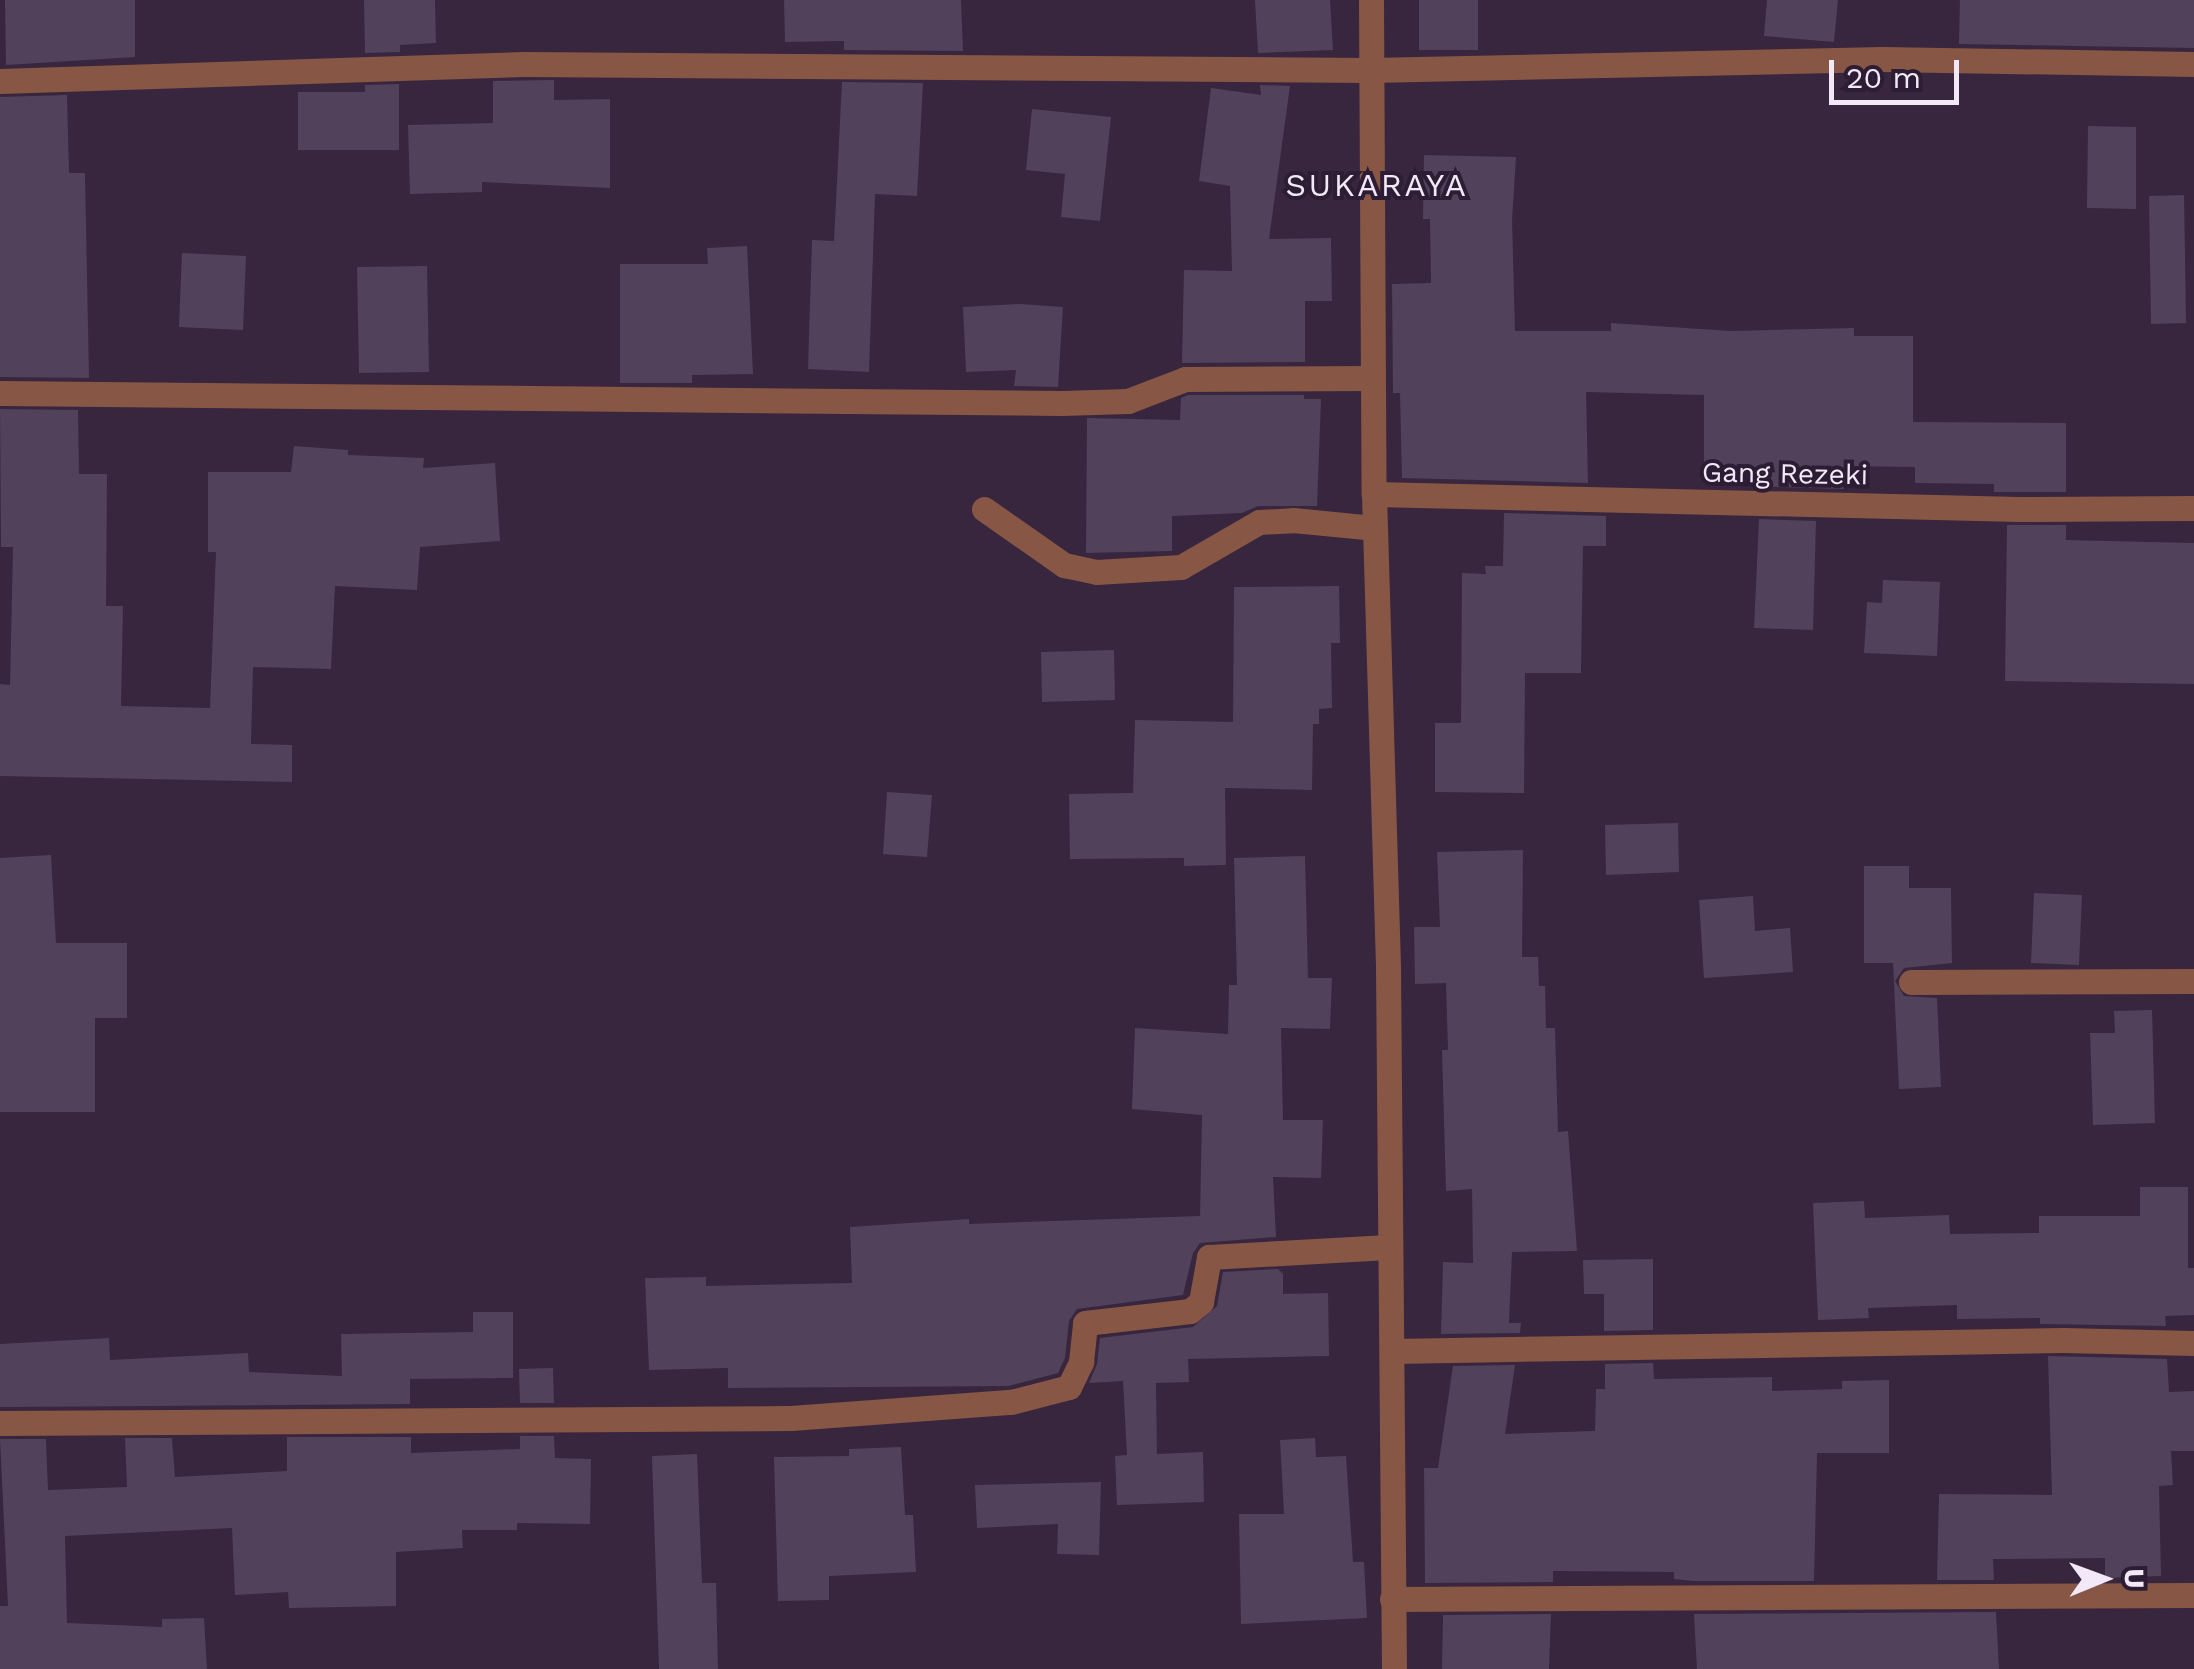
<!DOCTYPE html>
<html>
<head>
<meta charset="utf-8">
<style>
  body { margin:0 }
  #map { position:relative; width:2194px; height:1669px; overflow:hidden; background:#37263e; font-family:"Work Sans",sans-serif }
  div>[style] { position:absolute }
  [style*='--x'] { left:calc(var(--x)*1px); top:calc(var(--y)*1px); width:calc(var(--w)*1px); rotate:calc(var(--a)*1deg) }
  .building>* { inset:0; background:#52415b }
  .minor>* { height:25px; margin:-12.5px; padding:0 12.5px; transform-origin:12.5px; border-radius:12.5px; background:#885644 }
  span { translate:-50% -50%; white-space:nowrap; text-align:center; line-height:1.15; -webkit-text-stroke:8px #2c1c34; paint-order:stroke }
  .street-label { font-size:28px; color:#f3e8f8 }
  .quarter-label { font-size:32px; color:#f3e8f8; letter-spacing:2.5px }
  .north { position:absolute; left:2054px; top:1529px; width:100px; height:100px; -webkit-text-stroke:8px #2c1c34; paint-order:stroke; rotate:89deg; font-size:28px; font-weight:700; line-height:40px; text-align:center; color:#f3e8f8 }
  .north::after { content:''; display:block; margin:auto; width:35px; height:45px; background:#f3e8f8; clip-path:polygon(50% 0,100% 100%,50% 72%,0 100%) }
  .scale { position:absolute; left:1829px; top:60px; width:130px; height:45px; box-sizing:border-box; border:5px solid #f3e8f8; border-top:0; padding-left:12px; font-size:30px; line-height:35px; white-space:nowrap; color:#f3e8f8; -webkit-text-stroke:8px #2c1c34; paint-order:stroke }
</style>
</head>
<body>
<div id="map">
  <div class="building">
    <i style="clip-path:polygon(5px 0,135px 0,135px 57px,6px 65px)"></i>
    <i style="clip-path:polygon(364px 0,435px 0,436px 43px,400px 45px,400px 52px,365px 53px)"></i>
    <i style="clip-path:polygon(784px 0,961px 0,963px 51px,844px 50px,844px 41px,785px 42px)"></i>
    <i style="clip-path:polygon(1255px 0,1330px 0,1333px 50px,1258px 53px)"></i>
    <i style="clip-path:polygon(1419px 0,1478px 0,1478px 50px,1419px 50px)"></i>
    <i style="clip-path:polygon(1767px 0,1838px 0,1834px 42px,1764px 36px)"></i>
    <i style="clip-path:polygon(1960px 0,2194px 0,2194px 48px,1959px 44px)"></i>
    <i style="clip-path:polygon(554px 80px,554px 100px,610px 99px,610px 188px,482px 182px,482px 192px,410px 194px,408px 125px,493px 123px,493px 81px)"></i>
    <i style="clip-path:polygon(842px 82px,923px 83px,917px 196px,875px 194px,869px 372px,808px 369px,812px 240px,834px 241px)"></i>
    <i style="clip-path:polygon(399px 84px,399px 150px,298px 150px,298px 92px,365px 92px,365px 85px)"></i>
    <i style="clip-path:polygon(1260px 85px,1290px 86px,1269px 239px,1331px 238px,1332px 301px,1305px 301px,1305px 362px,1182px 363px,1184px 270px,1232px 271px,1230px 186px,1199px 181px,1211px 88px,1261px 95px)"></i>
    <i style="clip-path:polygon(67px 95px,69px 173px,85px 173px,89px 378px,0 377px,0 97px)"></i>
    <i style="clip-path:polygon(1032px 109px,1111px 117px,1100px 221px,1061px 217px,1065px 174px,1026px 170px)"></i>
    <i style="clip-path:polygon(2088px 126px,2136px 127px,2136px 209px,2087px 208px)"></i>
    <i style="clip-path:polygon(1424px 155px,1516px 157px,1512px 220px,1515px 331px,1611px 331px,1611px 323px,1730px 331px,1854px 328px,1854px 336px,1913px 336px,1913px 422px,2066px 423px,2066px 492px,1994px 492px,1994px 484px,1915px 483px,1915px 467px,1844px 466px,1844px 489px,1746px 486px,1746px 479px,1704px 479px,1704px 395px,1586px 392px,1588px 483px,1402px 478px,1400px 393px,1393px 393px,1392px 284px,1431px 283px,1430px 219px,1423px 219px)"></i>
    <i style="clip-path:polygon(2184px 195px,2186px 323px,2151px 324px,2149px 196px)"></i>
    <i style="clip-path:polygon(747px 246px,753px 374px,692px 375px,692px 383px,620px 383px,620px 264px,708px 264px,707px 248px)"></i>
    <i style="clip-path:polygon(182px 253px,246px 256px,243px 330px,179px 327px)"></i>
    <i style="clip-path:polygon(427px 266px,429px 372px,359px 373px,357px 267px)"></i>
    <i style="clip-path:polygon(1020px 304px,1063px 307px,1058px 387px,1014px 386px,1016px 370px,966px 372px,963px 307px)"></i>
    <i style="clip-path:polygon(1188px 395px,1304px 395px,1304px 399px,1321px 399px,1317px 506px,1258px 506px,1242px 513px,1172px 516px,1172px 551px,1086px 553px,1087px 418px,1180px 420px,1181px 398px)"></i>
    <i style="clip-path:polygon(0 409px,78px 410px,79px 474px,107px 474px,106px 606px,123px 606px,121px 706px,210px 708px,216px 552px,208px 552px,208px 472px,291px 472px,294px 446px,348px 450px,348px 455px,424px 458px,423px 468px,495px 463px,500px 541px,420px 547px,417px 590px,335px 586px,331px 669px,253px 667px,251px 744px,292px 745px,292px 782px,0 776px,0 684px,10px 685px,13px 547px,1px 547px)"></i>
    <i style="clip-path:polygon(1504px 513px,1606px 516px,1606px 546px,1583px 546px,1581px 673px,1525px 673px,1524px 793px,1435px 792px,1435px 723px,1461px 723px,1462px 573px,1486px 574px,1485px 566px,1503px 566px)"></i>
    <i style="clip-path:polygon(1759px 519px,1816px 521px,1813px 630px,1754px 628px)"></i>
    <i style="clip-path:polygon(2007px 525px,2066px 525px,2066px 540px,2194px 543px,2194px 684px,2005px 681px)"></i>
    <i style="clip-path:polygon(1883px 580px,1940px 582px,1937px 656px,1864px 653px,1867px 602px,1882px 603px)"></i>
    <i style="clip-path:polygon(1339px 586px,1340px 643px,1331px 643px,1332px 708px,1319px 709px,1319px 724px,1313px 724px,1312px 790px,1225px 788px,1226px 865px,1184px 866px,1184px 858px,1070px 859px,1069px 794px,1133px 793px,1135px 720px,1233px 722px,1234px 587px)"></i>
    <i style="clip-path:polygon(1114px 650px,1115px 700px,1042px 702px,1041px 652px)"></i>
    <i style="clip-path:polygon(887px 792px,932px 795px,927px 857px,883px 854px)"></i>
    <i style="clip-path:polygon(1678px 823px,1679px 872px,1606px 875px,1605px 825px)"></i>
    <i style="clip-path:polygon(1523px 850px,1522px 957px,1538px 957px,1539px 986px,1545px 986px,1546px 1028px,1555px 1028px,1558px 1132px,1568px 1131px,1577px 1251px,1512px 1252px,1509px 1323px,1521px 1323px,1520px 1333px,1441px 1334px,1443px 1262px,1473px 1263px,1472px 1189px,1446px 1191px,1442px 1050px,1448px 1050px,1446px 983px,1415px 984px,1414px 927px,1440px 927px,1437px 852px)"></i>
    <i style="clip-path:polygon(51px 855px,56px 943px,127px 943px,127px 1018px,95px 1018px,95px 1112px,0 1112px,0 858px)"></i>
    <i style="clip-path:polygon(1305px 856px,1308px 978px,1332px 978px,1330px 1029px,1281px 1028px,1283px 1120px,1323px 1120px,1321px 1178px,1273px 1177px,1276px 1237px,1200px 1243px,1193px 1253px,1183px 1295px,1077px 1309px,1069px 1321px,1065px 1358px,1058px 1373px,1008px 1386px,728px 1388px,728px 1368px,649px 1370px,645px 1278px,706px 1277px,706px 1286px,852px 1283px,850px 1227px,969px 1219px,969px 1224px,1200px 1216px,1202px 1115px,1132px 1109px,1135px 1028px,1228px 1034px,1229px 985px,1237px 985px,1234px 858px)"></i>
    <i style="clip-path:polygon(1864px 866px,1909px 866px,1909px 888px,1951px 888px,1952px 963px,1904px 968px,1895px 981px,1904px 996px,1937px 998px,1941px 1087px,1899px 1089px,1893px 963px,1864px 963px)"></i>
    <i style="clip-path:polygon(2034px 893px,2082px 895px,2079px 965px,2031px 963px)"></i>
    <i style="clip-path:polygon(1753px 896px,1755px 931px,1790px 928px,1793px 972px,1704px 978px,1699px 900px)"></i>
    <i style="clip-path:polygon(2152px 1010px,2155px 1123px,2093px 1125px,2090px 1033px,2115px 1033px,2114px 1011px)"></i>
    <i style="clip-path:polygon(2140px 1187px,2188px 1187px,2188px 1268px,2194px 1268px,2194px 1315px,2165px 1316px,2166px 1326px,2040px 1324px,2040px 1318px,1957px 1319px,1957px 1305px,1868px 1308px,1869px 1318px,1818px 1320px,1813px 1203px,1864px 1201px,1865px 1218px,1949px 1215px,1950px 1234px,2039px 1233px,2039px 1216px,2140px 1216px)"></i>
    <i style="clip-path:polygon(1653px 1259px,1653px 1330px,1604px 1331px,1604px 1294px,1584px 1294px,1583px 1260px)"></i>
    <i style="clip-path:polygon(1278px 1269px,1283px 1274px,1283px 1294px,1328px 1293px,1329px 1356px,1188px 1359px,1189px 1382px,1156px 1383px,1157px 1454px,1203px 1452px,1204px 1502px,1117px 1505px,1115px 1456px,1127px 1455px,1123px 1381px,1089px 1383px,1097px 1364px,1100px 1338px,1193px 1327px,1217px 1306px,1223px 1272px)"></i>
    <i style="clip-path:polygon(473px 1312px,513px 1312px,513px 1378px,410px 1379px,410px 1404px,0 1407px,0 1344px,109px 1338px,110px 1360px,248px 1353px,249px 1372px,342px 1376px,341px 1334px,473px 1332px)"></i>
    <i style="clip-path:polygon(2048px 1356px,2167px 1359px,2169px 1392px,2194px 1391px,2194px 1451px,2171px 1451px,2173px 1485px,2159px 1486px,2161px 1576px,2105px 1578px,2105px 1558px,1993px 1559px,1994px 1580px,1937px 1580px,1939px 1494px,2052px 1495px)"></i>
    <i style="clip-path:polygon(1653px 1363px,1654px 1379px,1772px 1377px,1772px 1391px,1842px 1389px,1842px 1381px,1889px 1380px,1889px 1453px,1817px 1453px,1814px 1581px,1693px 1581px,1674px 1579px,1674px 1572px,1553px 1571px,1553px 1582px,1425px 1583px,1424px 1468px,1438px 1468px,1453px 1366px,1515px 1365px,1505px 1434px,1595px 1431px,1596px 1389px,1605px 1389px,1605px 1364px)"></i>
    <i style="clip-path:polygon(553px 1368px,554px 1403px,520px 1403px,519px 1369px)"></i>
    <i style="clip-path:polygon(520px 1436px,554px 1436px,555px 1458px,591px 1459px,590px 1524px,517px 1523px,517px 1530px,462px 1530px,463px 1548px,396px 1552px,396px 1606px,289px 1608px,288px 1592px,235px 1595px,232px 1528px,65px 1536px,67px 1623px,162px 1627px,162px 1619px,204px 1618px,207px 1669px,0 1669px,0 1606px,8px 1606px,0 1439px,46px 1439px,48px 1490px,127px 1487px,125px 1438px,172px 1438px,175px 1477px,287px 1471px,287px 1437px,411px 1437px,411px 1453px,520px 1449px)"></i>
    <i style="clip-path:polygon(1315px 1438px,1316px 1457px,1346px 1456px,1353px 1562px,1364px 1562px,1367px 1618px,1241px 1624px,1239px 1514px,1284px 1514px,1280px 1440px)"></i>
    <i style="clip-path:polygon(901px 1447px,905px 1515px,913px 1515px,916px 1572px,829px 1576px,829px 1600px,778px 1601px,774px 1457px,849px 1456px,849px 1449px)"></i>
    <i style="clip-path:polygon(697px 1454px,702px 1583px,716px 1583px,718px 1669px,659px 1669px,652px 1456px)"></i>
    <i style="clip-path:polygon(1101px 1482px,1099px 1555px,1057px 1554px,1058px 1524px,977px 1528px,975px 1485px)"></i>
    <i style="clip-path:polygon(1996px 1612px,1999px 1669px,1697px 1669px,1694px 1614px)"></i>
    <i style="clip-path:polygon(1551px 1614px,1549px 1669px,1442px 1669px,1443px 1615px)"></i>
  </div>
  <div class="minor">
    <i style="--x:1371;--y:0;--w:494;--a:89.7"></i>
    <i style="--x:1374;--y:494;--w:474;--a:88.3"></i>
    <i style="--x:1388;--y:968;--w:701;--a:89.51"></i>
    <i style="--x:0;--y:81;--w:523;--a:-1.86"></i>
    <i style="--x:523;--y:64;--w:847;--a:0.41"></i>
    <i style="--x:1370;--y:70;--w:512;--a:-1.23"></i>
    <i style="--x:1882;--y:59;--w:312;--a:0.9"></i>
    <i style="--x:0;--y:393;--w:1062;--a:0.54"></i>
    <i style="--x:1062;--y:403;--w:66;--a:-1.7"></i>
    <i style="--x:1128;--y:401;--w:61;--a:-21.1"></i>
    <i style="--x:1185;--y:379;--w:187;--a:-0.3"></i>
    <i style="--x:1374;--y:494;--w:645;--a:1.33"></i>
    <i style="--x:2019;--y:509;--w:175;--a:-0.3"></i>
    <i style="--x:984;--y:509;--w:98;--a:35"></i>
    <i style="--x:1064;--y:565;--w:33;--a:12"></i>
    <i style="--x:1096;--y:572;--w:85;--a:-3.4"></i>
    <i style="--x:1181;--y:567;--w:90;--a:-30"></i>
    <i style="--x:1259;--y:522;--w:34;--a:-3"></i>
    <i style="--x:1293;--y:520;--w:81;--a:5.6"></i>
    <i style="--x:1911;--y:982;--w:283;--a:-0.2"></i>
    <i style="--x:1392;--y:1351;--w:671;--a:-0.94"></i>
    <i style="--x:2063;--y:1340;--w:131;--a:1.3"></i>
    <i style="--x:0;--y:1423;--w:791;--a:-0.36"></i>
    <i style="--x:791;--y:1418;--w:221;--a:-4.2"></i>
    <i style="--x:1011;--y:1402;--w:60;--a:-14.5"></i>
    <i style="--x:1069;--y:1387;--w:28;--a:-64"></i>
    <i style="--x:1081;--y:1362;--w:39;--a:-84"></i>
    <i style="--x:1085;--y:1323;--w:106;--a:-6.5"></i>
    <i style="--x:1190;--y:1311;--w:14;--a:-39"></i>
    <i style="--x:1201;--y:1302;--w:46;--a:-79.9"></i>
    <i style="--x:1209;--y:1257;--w:179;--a:-3.2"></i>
    <i style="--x:1392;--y:1599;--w:802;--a:-0.29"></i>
  </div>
  <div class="street-label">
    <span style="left:1785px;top:474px;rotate:1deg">Gang Rezeki</span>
  </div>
  <div class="quarter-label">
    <span style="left:1377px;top:185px">SUKARAYA</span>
  </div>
  <div class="north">U</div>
  <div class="scale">20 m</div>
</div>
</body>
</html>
